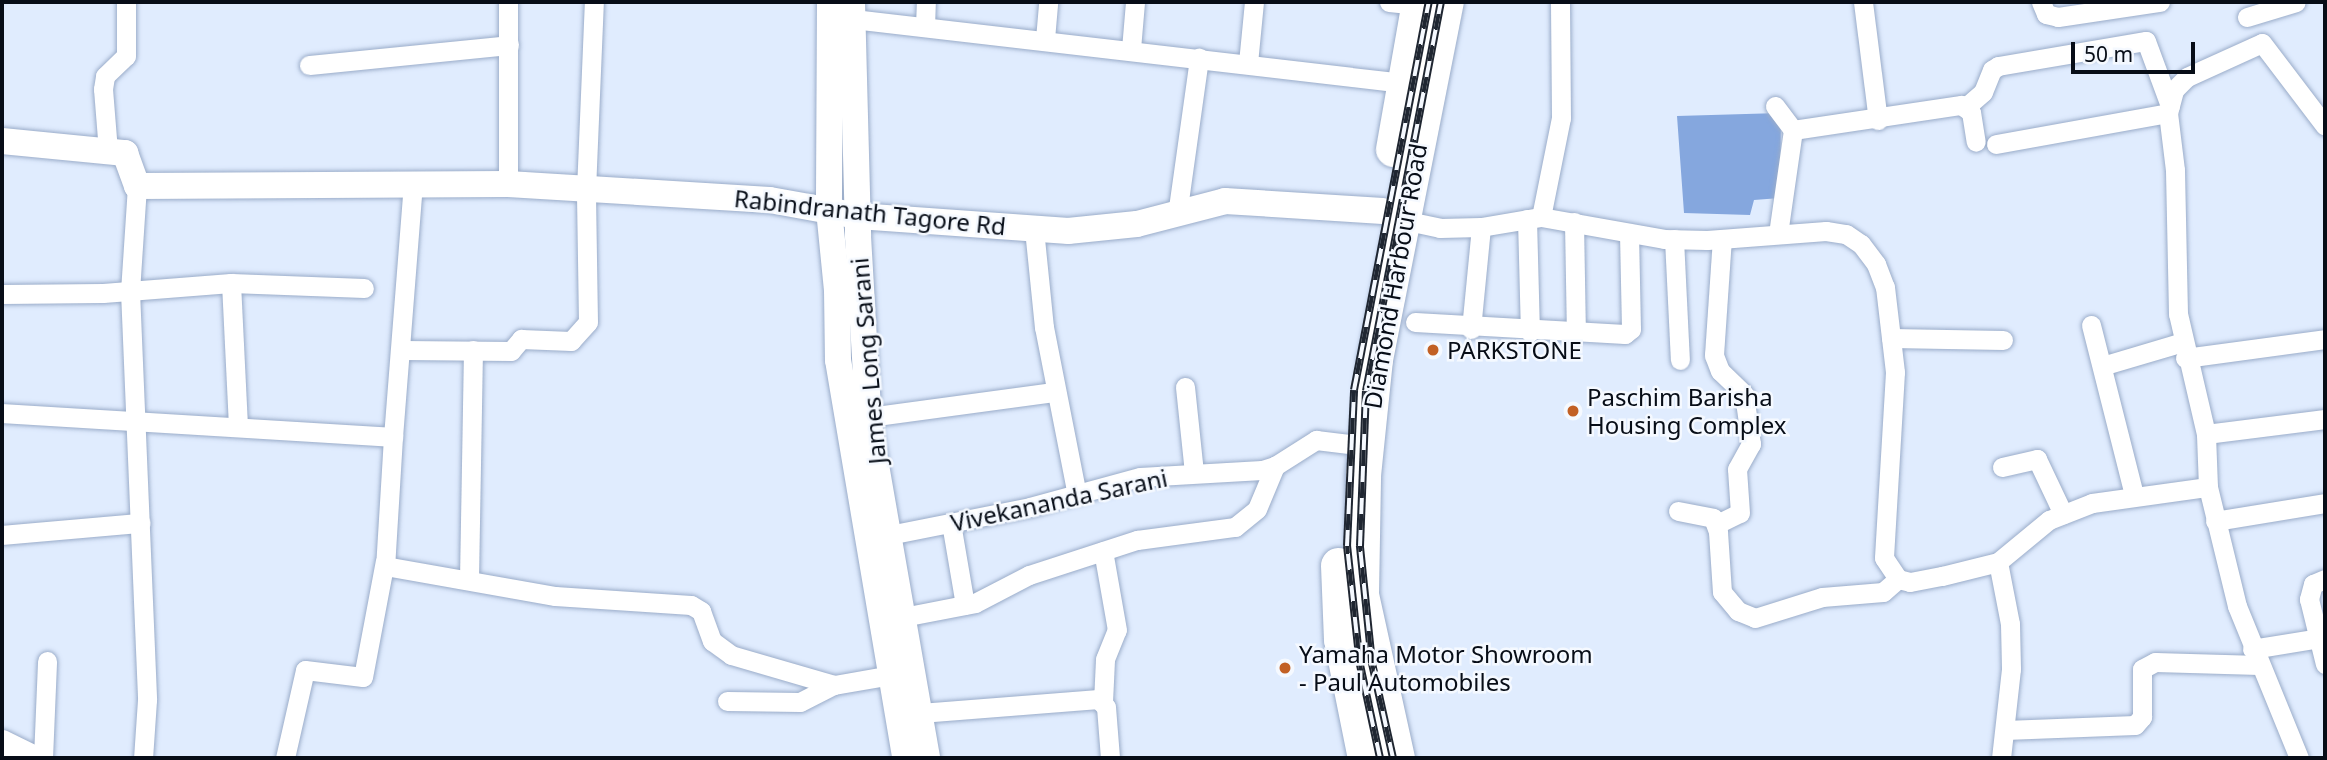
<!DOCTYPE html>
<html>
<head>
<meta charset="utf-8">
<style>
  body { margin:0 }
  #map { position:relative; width:2327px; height:760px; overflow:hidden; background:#e0ecfe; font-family:"Noto Sans",sans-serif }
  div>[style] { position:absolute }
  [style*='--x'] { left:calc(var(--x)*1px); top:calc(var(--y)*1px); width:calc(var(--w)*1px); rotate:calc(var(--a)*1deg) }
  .water>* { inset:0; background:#85a7de }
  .roads { filter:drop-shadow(0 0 2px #9aacc9) drop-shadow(0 0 2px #9aacc9) }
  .street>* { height:19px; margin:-9.5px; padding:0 9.5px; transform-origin:9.5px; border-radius:9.5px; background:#fff }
  .secondary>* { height:26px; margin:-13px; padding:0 13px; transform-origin:13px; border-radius:13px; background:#fff }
  .highway>* { height:35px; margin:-17.5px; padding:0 17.5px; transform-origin:17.5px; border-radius:17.5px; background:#fff }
  .rail>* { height:8px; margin-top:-4px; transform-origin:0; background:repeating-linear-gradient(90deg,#f5f9ff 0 16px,#1f2631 0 32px); box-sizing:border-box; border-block:2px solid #1f2631 }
  .dots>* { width:19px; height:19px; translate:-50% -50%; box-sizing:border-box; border:4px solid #f5f9ff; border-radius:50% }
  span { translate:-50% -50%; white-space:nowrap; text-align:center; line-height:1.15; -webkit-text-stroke:5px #f5f9ff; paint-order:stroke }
  .street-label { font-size:24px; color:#070d17 }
  .poi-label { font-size:24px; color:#070d17 }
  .left { translate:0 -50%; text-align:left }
  .frame { position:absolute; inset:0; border:4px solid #070d17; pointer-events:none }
  .scale { position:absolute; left:2071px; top:42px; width:124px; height:32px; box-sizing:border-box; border:4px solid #070d17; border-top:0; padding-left:9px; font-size:21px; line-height:24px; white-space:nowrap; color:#070d17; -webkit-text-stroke:5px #f5f9ff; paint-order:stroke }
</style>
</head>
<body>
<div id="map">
  <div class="water">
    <i style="clip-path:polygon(1781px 113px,1780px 198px,1754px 200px,1750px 215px,1684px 213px,1677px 116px)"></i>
  </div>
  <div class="roads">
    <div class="street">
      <i style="--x:1389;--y:2;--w:30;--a:6"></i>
      <i style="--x:1863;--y:2;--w:119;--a:82.8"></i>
      <i style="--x:2041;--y:2;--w:13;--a:67"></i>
      <i style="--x:2046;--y:14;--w:12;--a:14"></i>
      <i style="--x:2058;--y:17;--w:103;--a:-8.4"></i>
      <i style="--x:2247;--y:17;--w:51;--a:-17"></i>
      <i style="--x:853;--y:19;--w:563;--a:6.63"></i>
      <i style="--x:925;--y:27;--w:25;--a:-88"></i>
      <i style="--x:1045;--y:39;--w:37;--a:-85"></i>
      <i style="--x:1131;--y:49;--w:47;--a:-85.1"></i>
      <i style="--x:1248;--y:63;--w:61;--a:-84.4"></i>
      <i style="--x:309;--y:65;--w:201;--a:-5.7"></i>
      <i style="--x:1775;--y:106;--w:30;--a:53"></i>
      <i style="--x:1793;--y:130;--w:105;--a:98.2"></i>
      <i style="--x:1967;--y:106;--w:21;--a:-41"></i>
      <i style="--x:1983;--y:92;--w:24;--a:-68"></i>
      <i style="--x:1992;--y:70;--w:7;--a:-34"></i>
      <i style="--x:1998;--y:66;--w:150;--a:-9.6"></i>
      <i style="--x:2146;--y:41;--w:69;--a:69.7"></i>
      <i style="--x:1793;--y:130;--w:170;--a:-8.5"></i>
      <i style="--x:1961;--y:105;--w:12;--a:35"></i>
      <i style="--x:1971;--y:112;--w:30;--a:81"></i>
      <i style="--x:1996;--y:144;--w:175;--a:-10.2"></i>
      <i style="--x:108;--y:151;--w:62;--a:-94.6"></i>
      <i style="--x:103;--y:89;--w:13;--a:-81"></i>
      <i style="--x:105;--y:76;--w:29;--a:-44"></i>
      <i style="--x:126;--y:56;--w:54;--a:-90"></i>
      <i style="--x:508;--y:184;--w:182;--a:-90"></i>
      <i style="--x:137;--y:186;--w:105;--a:93.8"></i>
      <i style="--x:130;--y:291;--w:409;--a:87.6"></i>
      <i style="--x:147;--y:700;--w:58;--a:93.9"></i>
      <i style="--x:1177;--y:215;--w:159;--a:-82"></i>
      <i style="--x:1541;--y:217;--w:101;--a:-78.6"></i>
      <i style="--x:1561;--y:118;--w:116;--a:-90.5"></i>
      <i style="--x:1527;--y:219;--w:113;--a:88.5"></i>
      <i style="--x:1403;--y:220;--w:38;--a:12"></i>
      <i style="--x:1440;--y:228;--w:41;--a:-1.4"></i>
      <i style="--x:1481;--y:227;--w:61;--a:-9.5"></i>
      <i style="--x:1541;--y:217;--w:125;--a:10.1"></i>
      <i style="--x:1664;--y:239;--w:43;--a:1.3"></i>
      <i style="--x:1707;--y:240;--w:119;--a:-4.3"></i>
      <i style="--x:1826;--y:231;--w:20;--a:9"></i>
      <i style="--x:1846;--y:234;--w:18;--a:34"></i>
      <i style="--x:1861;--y:244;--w:25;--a:53"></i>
      <i style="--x:1876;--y:264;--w:25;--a:69"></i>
      <i style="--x:1885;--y:287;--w:86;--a:83.3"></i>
      <i style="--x:1895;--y:372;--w:186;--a:93.4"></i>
      <i style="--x:1884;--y:558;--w:25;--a:56"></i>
      <i style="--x:1898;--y:579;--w:12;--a:14"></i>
      <i style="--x:1910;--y:582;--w:33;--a:-11"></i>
      <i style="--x:1942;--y:576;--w:58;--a:-14"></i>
      <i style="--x:1998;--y:562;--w:66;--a:-39.5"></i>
      <i style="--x:2049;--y:520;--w:46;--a:-21.6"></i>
      <i style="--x:2092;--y:503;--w:117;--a:-7.9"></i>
      <i style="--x:1574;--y:222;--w:111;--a:89"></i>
      <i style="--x:1034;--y:229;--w:99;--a:84.2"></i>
      <i style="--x:1044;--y:327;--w:171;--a:78.9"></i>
      <i style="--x:1674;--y:239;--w:121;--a:87.2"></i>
      <i style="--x:231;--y:283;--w:143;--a:87.2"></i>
      <i style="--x:2;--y:294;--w:101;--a:-0.6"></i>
      <i style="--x:103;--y:293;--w:128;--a:-4.5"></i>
      <i style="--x:231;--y:283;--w:133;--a:2.2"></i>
      <i style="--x:1415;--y:322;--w:210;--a:3.3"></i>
      <i style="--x:1625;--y:334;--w:8;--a:-40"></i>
      <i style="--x:1631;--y:329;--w:96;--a:-91.2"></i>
      <i style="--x:2091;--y:325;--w:175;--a:75.8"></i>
      <i style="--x:1471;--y:329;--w:102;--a:-84.4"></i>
      <i style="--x:1891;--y:338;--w:112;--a:1"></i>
      <i style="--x:402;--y:350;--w:109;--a:0.5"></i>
      <i style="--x:511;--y:351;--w:16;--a:-50"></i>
      <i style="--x:521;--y:339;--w:50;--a:2.3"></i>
      <i style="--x:571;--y:341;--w:25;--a:-48"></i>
      <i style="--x:588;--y:322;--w:132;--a:-90.9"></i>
      <i style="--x:586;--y:190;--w:188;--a:-87.6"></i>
      <i style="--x:2185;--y:358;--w:141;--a:-7.7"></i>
      <i style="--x:2102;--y:366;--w:84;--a:-16.5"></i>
      <i style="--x:1185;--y:387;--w:86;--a:84"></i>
      <i style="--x:2;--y:413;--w:392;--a:3.5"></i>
      <i style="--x:393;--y:437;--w:129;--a:93.5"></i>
      <i style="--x:385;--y:566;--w:173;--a:10"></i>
      <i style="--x:555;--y:596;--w:136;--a:3.8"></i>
      <i style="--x:691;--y:605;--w:12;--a:31"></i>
      <i style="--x:701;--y:611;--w:32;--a:70"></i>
      <i style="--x:712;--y:641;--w:24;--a:36"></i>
      <i style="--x:731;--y:655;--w:107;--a:16.2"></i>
      <i style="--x:834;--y:685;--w:59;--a:-9.8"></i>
      <i style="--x:869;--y:417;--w:188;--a:-7.7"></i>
      <i style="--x:2206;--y:434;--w:120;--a:-7.2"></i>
      <i style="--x:393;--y:437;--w:254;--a:-85.5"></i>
      <i style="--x:2002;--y:467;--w:36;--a:-13"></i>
      <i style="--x:2037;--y:459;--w:61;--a:64.7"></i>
      <i style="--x:1678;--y:511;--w:36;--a:11"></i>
      <i style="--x:1713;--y:518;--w:15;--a:70"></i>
      <i style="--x:1718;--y:532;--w:60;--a:86.2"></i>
      <i style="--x:1722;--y:592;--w:25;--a:50"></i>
      <i style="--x:1738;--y:611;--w:18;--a:22"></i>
      <i style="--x:1755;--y:618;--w:70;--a:-17.4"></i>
      <i style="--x:1822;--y:597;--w:61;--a:-4.7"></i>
      <i style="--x:1883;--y:592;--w:20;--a:-41"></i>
      <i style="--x:2215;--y:521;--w:111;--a:-9.3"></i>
      <i style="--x:951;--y:523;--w:83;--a:80.3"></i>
      <i style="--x:1717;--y:524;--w:25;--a:-26"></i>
      <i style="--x:1740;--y:513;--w:44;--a:-93.9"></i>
      <i style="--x:1737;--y:469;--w:29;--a:-61"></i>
      <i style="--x:1751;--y:444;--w:50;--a:-98"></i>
      <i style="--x:1744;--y:394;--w:33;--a:-136"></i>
      <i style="--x:1720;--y:371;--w:17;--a:-111"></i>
      <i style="--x:1714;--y:355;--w:116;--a:-86.1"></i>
      <i style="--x:2;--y:535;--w:139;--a:-5"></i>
      <i style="--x:889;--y:535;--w:144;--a:-11.2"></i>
      <i style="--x:1030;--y:507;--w:114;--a:-15.3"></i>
      <i style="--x:1140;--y:477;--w:122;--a:-3.3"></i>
      <i style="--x:1262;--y:470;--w:14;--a:-17"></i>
      <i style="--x:1275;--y:466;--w:49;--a:-32.4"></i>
      <i style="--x:1316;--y:440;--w:31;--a:7"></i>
      <i style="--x:1998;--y:562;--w:63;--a:79"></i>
      <i style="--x:2010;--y:624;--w:45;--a:88.7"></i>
      <i style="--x:2011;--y:669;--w:90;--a:96.4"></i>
      <i style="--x:469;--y:579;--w:229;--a:-89"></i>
      <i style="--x:2325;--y:579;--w:13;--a:157"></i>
      <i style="--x:2313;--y:584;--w:16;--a:105"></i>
      <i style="--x:2309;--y:599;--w:67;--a:76.2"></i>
      <i style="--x:903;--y:617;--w:73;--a:-11"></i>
      <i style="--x:975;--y:603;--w:61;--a:-27.4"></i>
      <i style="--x:1029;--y:575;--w:114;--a:-18"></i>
      <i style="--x:1137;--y:540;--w:99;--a:-7.6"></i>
      <i style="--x:1235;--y:527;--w:28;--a:-39"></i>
      <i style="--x:1257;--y:509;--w:47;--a:-67.3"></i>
      <i style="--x:2252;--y:649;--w:74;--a:-9.3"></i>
      <i style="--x:727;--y:701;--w:73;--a:0.8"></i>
      <i style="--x:800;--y:702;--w:38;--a:-27"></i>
      <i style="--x:1103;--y:702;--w:43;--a:-87.3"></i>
      <i style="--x:1105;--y:659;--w:31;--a:-68"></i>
      <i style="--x:1117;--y:630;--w:80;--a:-100"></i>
      <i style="--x:920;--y:713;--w:179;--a:-4.5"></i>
      <i style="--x:1098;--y:699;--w:11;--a:45"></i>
      <i style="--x:1106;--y:707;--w:51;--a:85.5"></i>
      <i style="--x:2005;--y:730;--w:130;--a:-2.2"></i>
      <i style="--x:2135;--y:725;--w:11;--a:-49"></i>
      <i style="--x:2142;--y:717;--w:48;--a:-90"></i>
      <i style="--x:2142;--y:669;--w:15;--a:-28"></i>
      <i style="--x:2155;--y:662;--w:104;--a:1.7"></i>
      <i style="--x:43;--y:758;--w:97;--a:-87.6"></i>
      <i style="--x:285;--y:758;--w:90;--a:-77.2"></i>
      <i style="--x:305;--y:670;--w:58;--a:6.9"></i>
      <i style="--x:363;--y:677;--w:118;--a:-79.3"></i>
      <i style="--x:2299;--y:758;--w:164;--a:-112.2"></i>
      <i style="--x:2237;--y:606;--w:122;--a:-103.7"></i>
      <i style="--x:2208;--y:487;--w:53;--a:-92.2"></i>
      <i style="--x:2206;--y:434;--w:123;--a:-103.1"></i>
      <i style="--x:2178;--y:314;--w:144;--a:-91.2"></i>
      <i style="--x:2175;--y:170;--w:57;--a:-97"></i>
      <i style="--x:2168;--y:113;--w:24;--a:-75"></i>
      <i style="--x:2174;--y:90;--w:18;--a:-45"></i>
      <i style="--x:2187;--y:77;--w:82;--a:-24.4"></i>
      <i style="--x:2262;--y:43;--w:104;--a:52.8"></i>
    </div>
    <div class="secondary">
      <i style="--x:830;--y:2;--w:208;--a:90.3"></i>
      <i style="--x:829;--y:210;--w:80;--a:84.3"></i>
      <i style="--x:837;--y:290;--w:70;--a:89.2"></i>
      <i style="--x:838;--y:360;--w:404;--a:80.4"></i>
      <i style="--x:852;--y:2;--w:234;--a:88.5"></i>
      <i style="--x:858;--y:236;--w:189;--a:86.7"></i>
      <i style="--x:869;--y:425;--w:338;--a:80.1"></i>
      <i style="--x:2;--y:141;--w:124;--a:5.6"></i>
      <i style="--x:125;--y:153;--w:35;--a:70"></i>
      <i style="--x:137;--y:186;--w:371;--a:-0.3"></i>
      <i style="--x:508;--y:184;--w:262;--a:3.5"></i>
      <i style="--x:770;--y:200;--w:89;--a:10.3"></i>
      <i style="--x:858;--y:216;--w:211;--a:4.1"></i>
      <i style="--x:1068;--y:231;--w:69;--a:-5.8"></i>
      <i style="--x:1137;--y:224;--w:91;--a:-14.6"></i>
      <i style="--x:1225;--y:201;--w:158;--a:3.6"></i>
      <i style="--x:2;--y:743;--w:34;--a:26"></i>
    </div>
    <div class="highway">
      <i style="--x:1393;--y:149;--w:149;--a:-80"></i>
      <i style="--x:1338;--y:565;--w:74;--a:87.7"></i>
      <i style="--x:1341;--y:639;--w:121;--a:78.6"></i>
      <i style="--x:1397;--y:758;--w:168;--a:-102.4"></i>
      <i style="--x:1361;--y:594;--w:119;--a:-89"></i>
      <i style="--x:1363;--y:475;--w:117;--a:-84.1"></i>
      <i style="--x:1375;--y:359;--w:364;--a:-78.8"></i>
    </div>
  </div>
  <div class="rail">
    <i style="--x:1380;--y:758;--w:95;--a:-102.1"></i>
    <i style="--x:1360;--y:665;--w:120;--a:-96.2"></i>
    <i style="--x:1347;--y:546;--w:156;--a:-87.4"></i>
    <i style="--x:1354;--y:390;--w:395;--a:-79.1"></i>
    <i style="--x:1393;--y:758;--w:97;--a:-102.5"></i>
    <i style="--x:1372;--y:663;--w:118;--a:-95.9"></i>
    <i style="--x:1360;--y:546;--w:155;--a:-87.8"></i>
    <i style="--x:1366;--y:391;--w:396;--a:-79.1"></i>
  </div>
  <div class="dots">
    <i style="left:1433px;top:350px;background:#c26024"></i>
    <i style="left:1573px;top:411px;background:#c26024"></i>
    <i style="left:1285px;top:668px;background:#c26024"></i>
  </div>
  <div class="street-label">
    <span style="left:870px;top:212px;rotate:6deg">Rabindranath Tagore Rd</span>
    <span style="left:1395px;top:276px;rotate:-80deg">Diamond Harbour Road</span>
    <span style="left:868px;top:361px;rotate:-95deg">James Long Sarani</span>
    <span style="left:1059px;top:500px;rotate:-12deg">Vivekananda Sarani</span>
  </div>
  <div class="poi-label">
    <span class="left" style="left:1447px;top:350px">PARKSTONE</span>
    <span class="left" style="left:1587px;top:411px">Paschim Barisha<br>Housing Complex</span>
    <span class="left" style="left:1299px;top:668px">Yamaha Motor Showroom<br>- Paul Automobiles</span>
  </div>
  <div class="frame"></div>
  <div class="scale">50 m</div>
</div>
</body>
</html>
